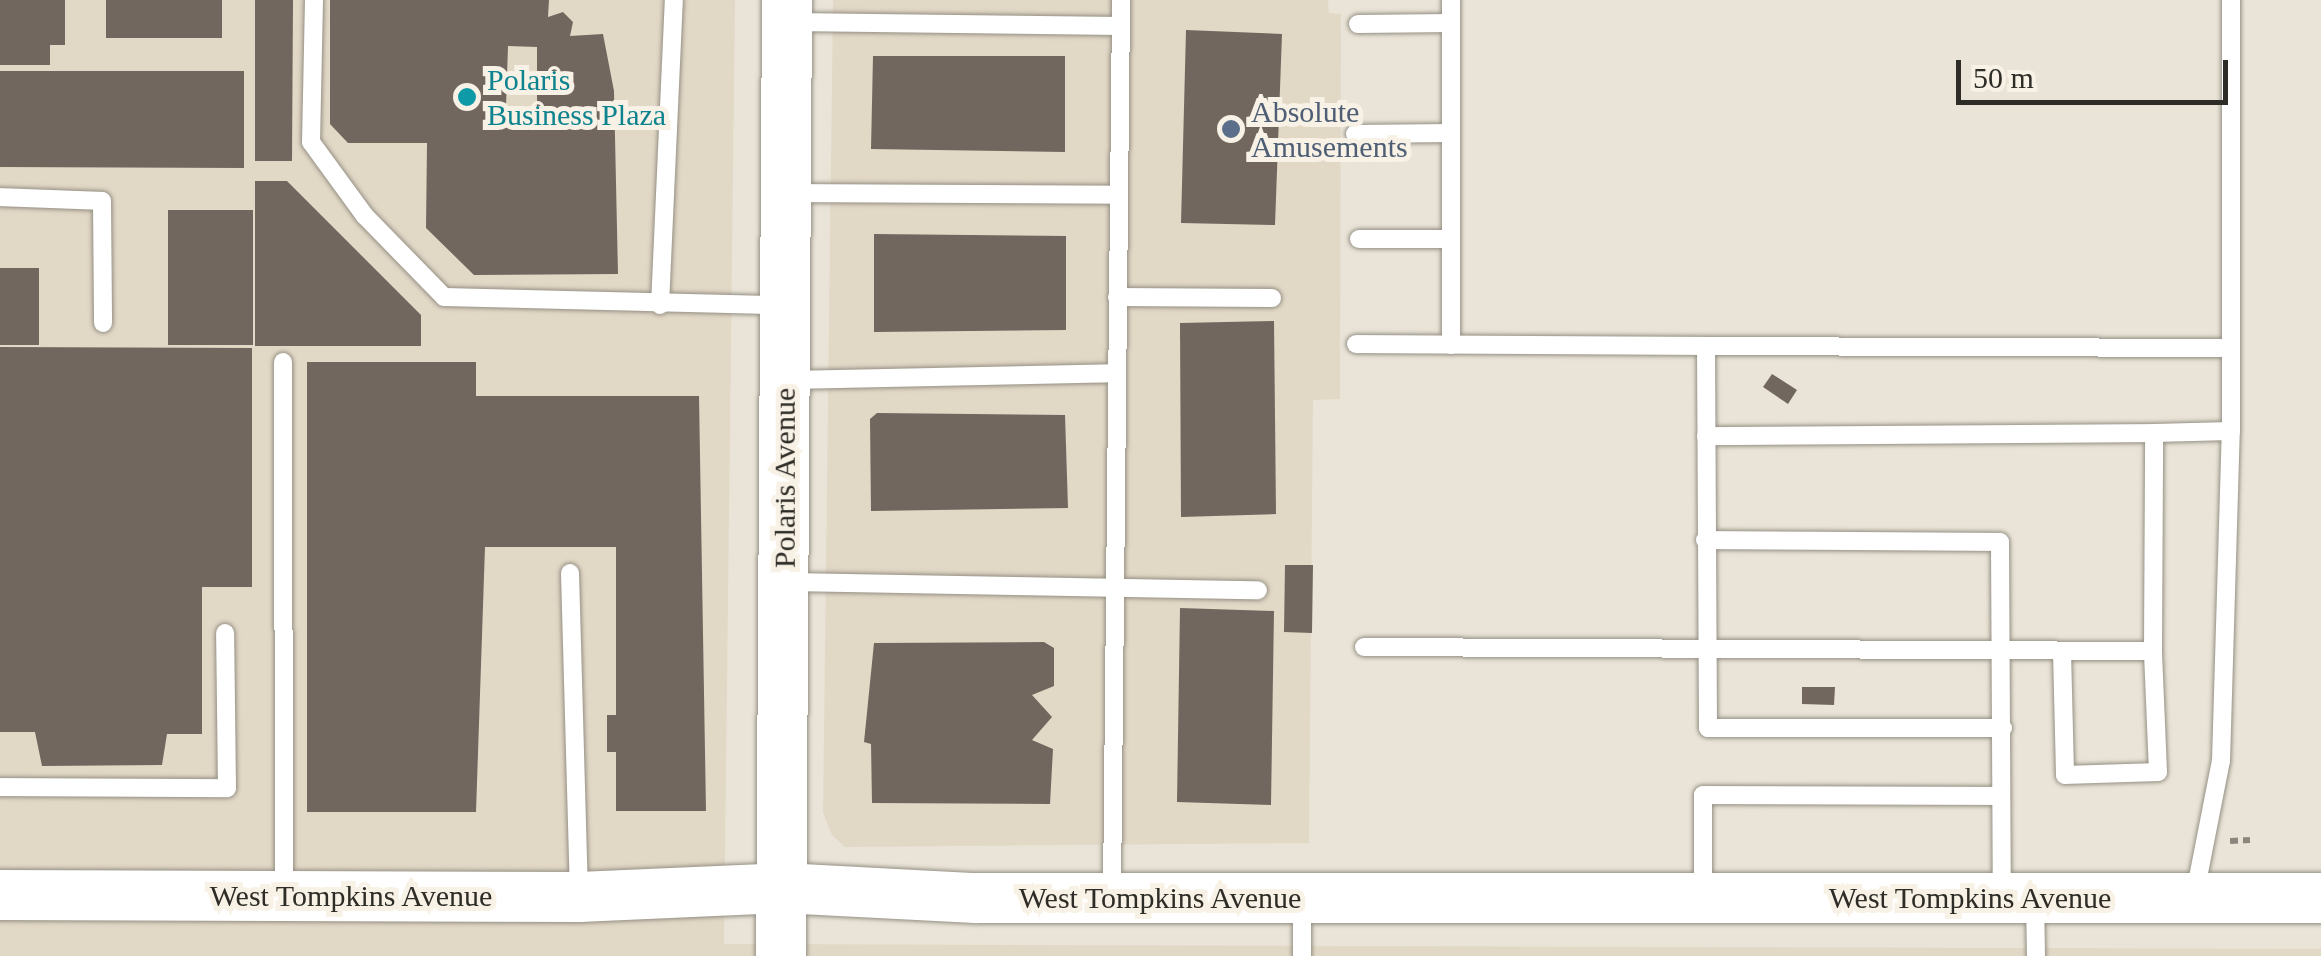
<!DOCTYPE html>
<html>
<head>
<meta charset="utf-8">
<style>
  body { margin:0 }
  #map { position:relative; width:2321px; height:956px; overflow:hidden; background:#eae4d8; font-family:"Times New Roman",serif }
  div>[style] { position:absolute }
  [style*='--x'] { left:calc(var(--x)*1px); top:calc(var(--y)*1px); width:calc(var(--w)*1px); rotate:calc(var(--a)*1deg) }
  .built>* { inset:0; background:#e2d8c6 }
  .building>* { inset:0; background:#71675f }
  .path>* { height:6px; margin-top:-3px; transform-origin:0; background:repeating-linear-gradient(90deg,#8a867e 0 8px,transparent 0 13px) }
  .roads { filter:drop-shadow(0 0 2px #959084) drop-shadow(0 0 2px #959084) }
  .lane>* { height:18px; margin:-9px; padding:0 9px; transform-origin:9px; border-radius:9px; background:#fff }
  .secondary>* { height:50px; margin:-25px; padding:0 25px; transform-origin:25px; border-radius:25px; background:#fff }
  .dots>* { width:28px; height:28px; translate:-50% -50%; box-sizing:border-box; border:5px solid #f8f1e5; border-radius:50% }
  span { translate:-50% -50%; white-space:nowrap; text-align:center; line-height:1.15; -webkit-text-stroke:10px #f8f1e5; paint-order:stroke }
  .culture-label { font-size:30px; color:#0d838f }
  .left { translate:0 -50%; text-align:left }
  .service-label { font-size:30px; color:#4e5e75 }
  .street-label { font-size:30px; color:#2e2c27 }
  .scale { position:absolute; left:1956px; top:60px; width:272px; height:45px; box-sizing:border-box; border:5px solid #2e2c27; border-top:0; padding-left:12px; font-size:30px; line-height:35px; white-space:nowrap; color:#2e2c27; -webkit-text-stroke:8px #f8f1e5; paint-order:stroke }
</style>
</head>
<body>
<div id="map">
  <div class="built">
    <i style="clip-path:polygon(0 0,735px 0,724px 944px,2321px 949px,2321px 956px,0 956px)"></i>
    <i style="clip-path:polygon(833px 0,1328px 0,1329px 13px,1341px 14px,1340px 399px,1313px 400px,1309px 843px,845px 847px,832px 835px,823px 813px)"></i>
  </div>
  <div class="building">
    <i style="clip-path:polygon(0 0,65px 0,65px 45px,50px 45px,50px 65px,0 65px)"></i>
    <i style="clip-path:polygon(106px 0,222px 0,222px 38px,106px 38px)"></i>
    <i style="clip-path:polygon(255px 0,293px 0,292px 161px,255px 161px)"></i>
    <i style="clip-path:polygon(evenodd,330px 0,549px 0,548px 17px,563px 12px,573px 22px,570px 36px,603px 34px,614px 91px,618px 274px,474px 275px,426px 228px,427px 143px,348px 143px,330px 124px,330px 0,508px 46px,537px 47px,537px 107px,506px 106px,508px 46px)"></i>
    <i style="clip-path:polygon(1186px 30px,1282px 34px,1275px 225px,1181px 223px)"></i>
    <i style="clip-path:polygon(1065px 56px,1065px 152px,871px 149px,873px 56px)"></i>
    <i style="clip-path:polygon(0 71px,244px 71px,244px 168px,0 167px)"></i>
    <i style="clip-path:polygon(255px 181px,287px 181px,421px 315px,421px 346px,255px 346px)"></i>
    <i style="clip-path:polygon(168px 210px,253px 210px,253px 345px,168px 345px)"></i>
    <i style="clip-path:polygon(874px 234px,1066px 236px,1066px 330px,874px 332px)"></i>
    <i style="clip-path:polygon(0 268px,39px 268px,39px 345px,0 345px)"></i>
    <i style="clip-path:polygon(1274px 321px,1276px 514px,1181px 517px,1180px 323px)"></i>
    <i style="clip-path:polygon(0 347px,252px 348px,252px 587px,202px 587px,202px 734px,167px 734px,162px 765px,42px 766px,35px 732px,0 732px)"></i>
    <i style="clip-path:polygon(307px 362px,476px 362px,476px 396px,699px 396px,706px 811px,616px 811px,616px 752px,607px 752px,607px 715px,616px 715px,616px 547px,485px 547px,476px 812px,307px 812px)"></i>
    <i style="clip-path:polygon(1772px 374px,1797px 390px,1788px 404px,1763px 387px)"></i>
    <i style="clip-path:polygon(877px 413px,1065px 415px,1068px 508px,871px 511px,870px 419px)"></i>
    <i style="clip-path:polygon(1285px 565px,1313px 565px,1312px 633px,1284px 632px)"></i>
    <i style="clip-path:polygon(1180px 608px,1274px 611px,1271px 805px,1177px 802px)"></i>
    <i style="clip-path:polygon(1044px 642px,1054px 648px,1054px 686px,1032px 695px,1052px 717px,1032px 740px,1053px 749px,1050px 804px,872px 803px,871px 744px,864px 742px,874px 643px)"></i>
    <i style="clip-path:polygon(1802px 687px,1835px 687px,1834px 705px,1802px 704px)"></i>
  </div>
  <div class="path">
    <i style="--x:2230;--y:841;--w:20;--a:-3"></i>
  </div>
  <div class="roads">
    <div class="lane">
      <i style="--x:314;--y:0;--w:142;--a:91.2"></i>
      <i style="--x:311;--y:142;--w:92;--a:53.9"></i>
      <i style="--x:365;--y:216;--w:113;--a:45.7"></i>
      <i style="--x:444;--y:297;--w:336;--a:1.4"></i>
      <i style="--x:1451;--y:0;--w:345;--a:90"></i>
      <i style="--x:791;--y:22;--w:330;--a:0.7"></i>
      <i style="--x:1358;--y:24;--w:93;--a:-0.6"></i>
      <i style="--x:1355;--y:134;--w:96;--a:-0.6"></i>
      <i style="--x:789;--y:193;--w:329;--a:0.3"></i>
      <i style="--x:0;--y:197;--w:102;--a:2.2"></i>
      <i style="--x:102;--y:201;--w:122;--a:89.5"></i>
      <i style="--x:1359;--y:239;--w:92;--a:0"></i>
      <i style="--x:1117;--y:297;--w:155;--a:0.4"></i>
      <i style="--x:660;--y:305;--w:305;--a:-87.4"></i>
      <i style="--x:1356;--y:344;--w:350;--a:0.3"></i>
      <i style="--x:1706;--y:346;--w:382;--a:89.7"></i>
      <i style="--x:1708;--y:728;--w:295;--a:0"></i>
      <i style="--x:1706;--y:346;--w:525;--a:0.22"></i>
      <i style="--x:2231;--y:348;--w:348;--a:-90"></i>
      <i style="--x:283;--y:362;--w:529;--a:89.89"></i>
      <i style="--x:787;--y:380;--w:330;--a:-1.2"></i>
      <i style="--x:2154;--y:433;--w:77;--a:-1.5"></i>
      <i style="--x:2231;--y:431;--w:83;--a:-90"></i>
      <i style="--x:1705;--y:540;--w:295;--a:0.4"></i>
      <i style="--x:2000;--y:542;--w:351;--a:89.7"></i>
      <i style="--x:570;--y:573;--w:319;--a:88.4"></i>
      <i style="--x:785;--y:582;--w:473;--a:1"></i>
      <i style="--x:1364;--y:647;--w:789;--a:0.29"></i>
      <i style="--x:2153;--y:651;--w:218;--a:-89.7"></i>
      <i style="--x:2154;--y:433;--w:448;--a:179.6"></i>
      <i style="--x:2062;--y:651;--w:124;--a:88.6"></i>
      <i style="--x:2065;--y:775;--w:93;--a:-1.8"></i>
      <i style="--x:2158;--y:772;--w:121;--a:-92.4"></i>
      <i style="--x:0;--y:787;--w:227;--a:0.3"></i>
      <i style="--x:227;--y:788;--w:155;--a:-90.7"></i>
      <i style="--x:1703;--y:893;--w:98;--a:-90"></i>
      <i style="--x:1703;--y:795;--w:298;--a:0.2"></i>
      <i style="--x:2195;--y:893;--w:135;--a:-78.9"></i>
      <i style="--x:2221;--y:761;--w:330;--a:-88.3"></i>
      <i style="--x:1112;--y:894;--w:894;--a:-89.42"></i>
      <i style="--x:2035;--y:899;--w:57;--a:89"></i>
      <i style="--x:1302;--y:956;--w:54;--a:-90"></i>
    </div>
    <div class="secondary">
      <i style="--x:0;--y:895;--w:579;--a:0.2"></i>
      <i style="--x:579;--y:897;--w:203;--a:-2.5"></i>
      <i style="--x:782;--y:888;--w:194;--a:3"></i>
      <i style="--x:976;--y:898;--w:1345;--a:0"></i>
      <i style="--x:781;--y:956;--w:956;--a:-89.64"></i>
    </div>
  </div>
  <div class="dots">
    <i style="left:467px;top:97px;background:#0f9aa8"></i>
    <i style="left:1231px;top:129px;background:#5c6f8a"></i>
  </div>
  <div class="culture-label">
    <span class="left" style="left:487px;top:97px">Polaris<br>Business Plaza</span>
  </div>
  <div class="service-label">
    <span class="left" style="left:1251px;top:129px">Absolute<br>Amusements</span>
  </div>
  <div class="street-label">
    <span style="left:785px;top:478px;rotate:-90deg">Polaris Avenue</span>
    <span style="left:351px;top:896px">West Tompkins Avenue</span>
    <span style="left:1160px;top:898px">West Tompkins Avenue</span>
    <span style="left:1970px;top:898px">West Tompkins Avenue</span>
  </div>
  <div class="scale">50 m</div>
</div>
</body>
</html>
